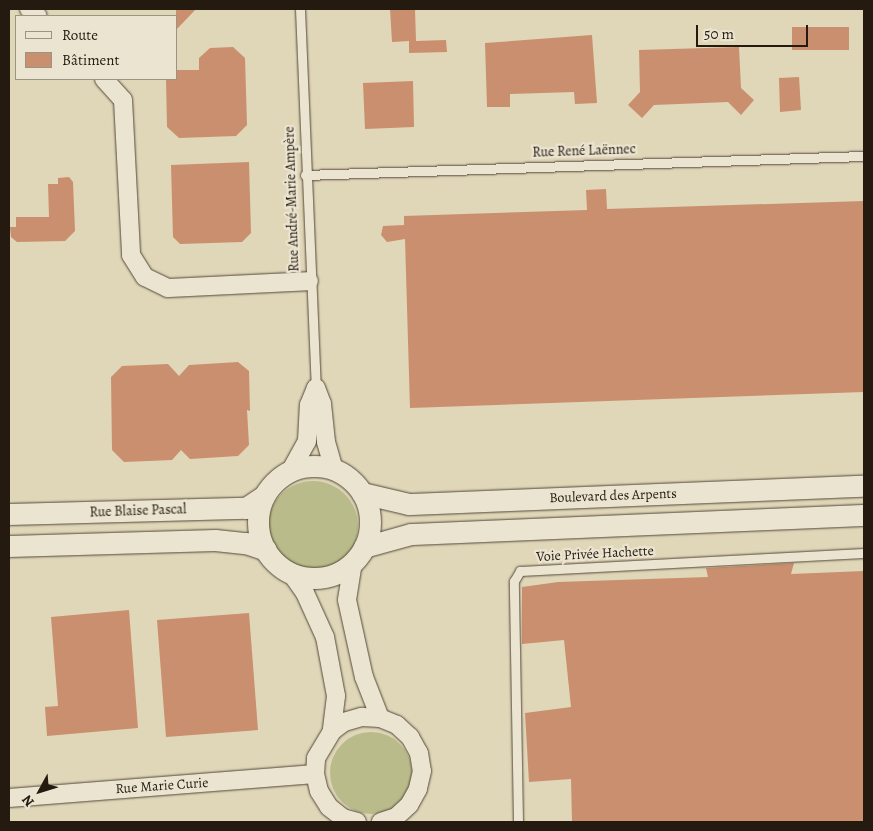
<!DOCTYPE html>
<html>
<head>
<meta charset="utf-8">
<style>
  body { margin:0 }
  #map { position:relative; width:873px; height:831px; overflow:hidden; background:#e0d6b8; font-family:Alegreya,serif }
  div>[style] { position:absolute }
  [style*='--x'] { left:calc(var(--x)*1px); top:calc(var(--y)*1px); width:calc(var(--w)*1px); rotate:calc(var(--a)*1deg) }
  .green>* { inset:0; background:#b9bc8a }
  .round { border-radius:50% }
  .building>* { inset:0; background:#ca8f6f }
  .roads { filter:drop-shadow(0 0 1px #534939) drop-shadow(0 0 1px #534939) }
  .service>* { height:9px; margin:-4.5px; padding:0 4.5px; transform-origin:4.5px; border-radius:4.5px; background:#ebe4d1 }
  .minor>* { height:18px; margin:-9px; padding:0 9px; transform-origin:9px; border-radius:9px; background:#ebe4d1 }
  .tertiary>* { height:21px; margin:-10.5px; padding:0 10.5px; transform-origin:10.5px; border-radius:10.5px; background:#ebe4d1 }
  .tertiary>.ring { margin:-10.5px; padding:0; box-sizing:content-box; background:none; border:21px solid #ebe4d1; border-radius:50% }
  span { translate:-50% -50%; white-space:nowrap; text-align:center; line-height:1.15; -webkit-text-stroke:4.5px #ebe4d1; paint-order:stroke }
  .street-label { font-size:14px; color:#241a0f }
  .frame { position:absolute; inset:0; border:10px solid #241a0f; pointer-events:none }
  .legend { position:absolute; left:15px; top:15px; width:162px; height:65px; box-sizing:border-box; background:#ebe4d1; border:1px solid #9b9383; margin:0; padding:6px 9px; list-style:none; font-size:15px; color:#241a0f }
  .legend li { display:flex; align-items:center; gap:10px; height:25px }
  .legend b { width:25px; border:1px solid #9b9383 }
  .north { position:absolute; left:15px; top:766px; width:50px; height:50px; -webkit-text-stroke:4px #ebe4d1; paint-order:stroke; rotate:231deg; font-size:14px; font-weight:700; line-height:20px; text-align:center; color:#241a0f }
  .north::after { content:''; display:block; margin:auto; width:18px; height:22px; background:#241a0f; clip-path:polygon(50% 0,100% 100%,50% 72%,0 100%) }
  .scale { position:absolute; left:696px; top:25px; width:112px; height:22px; box-sizing:border-box; border:2px solid #241a0f; border-top:0; padding-left:6px; font-size:15px; line-height:18px; white-space:nowrap; color:#241a0f; -webkit-text-stroke:4px #ebe4d1; paint-order:stroke }
</style>
</head>
<body>
<div id="map">
  <div class="green">
    <i class="round" style="left:268px;top:481px;width:90px;height:90px"></i>
    <i class="round" style="left:330px;top:732px;width:82px;height:82px"></i>
  </div>
  <div class="building">
    <i style="clip-path:polygon(176px 9px,196px 9px,176px 30px)"></i>
    <i style="clip-path:polygon(390px 9px,415px 9px,416px 41px,446px 40px,447px 52px,409px 53px,409px 41px,392px 42px)"></i>
    <i style="clip-path:polygon(792px 27px,849px 27px,849px 50px,792px 50px)"></i>
    <i style="clip-path:polygon(592px 35px,597px 103px,575px 104px,574px 92px,510px 94px,510px 107px,487px 107px,485px 43px)"></i>
    <i style="clip-path:polygon(233px 47px,245px 58px,247px 125px,236px 136px,179px 138px,167px 127px,166px 79px,176px 79px,176px 70px,199px 70px,199px 58px,210px 48px)"></i>
    <i style="clip-path:polygon(739px 47px,741px 88px,754px 100px,741px 115px,728px 102px,654px 105px,642px 118px,628px 105px,640px 92px,639px 50px)"></i>
    <i style="clip-path:polygon(799px 77px,801px 110px,780px 112px,779px 78px)"></i>
    <i style="clip-path:polygon(413px 81px,414px 127px,365px 129px,363px 83px)"></i>
    <i style="clip-path:polygon(249px 162px,251px 233px,242px 242px,180px 244px,173px 237px,171px 165px)"></i>
    <i style="clip-path:polygon(69px 177px,73px 182px,75px 231px,65px 241px,17px 242px,11px 237px,10px 227px,16px 227px,16px 217px,49px 217px,48px 184px,58px 184px,58px 178px)"></i>
    <i style="clip-path:polygon(606px 189px,607px 209px,864px 201px,864px 392px,410px 408px,405px 239px,387px 242px,381px 235px,383px 226px,404px 225px,404px 216px,587px 210px,586px 190px)"></i>
    <i style="clip-path:polygon(238px 362px,249px 371px,250px 411px,247px 410px,249px 445px,238px 456px,190px 459px,181px 450px,172px 460px,124px 462px,112px 450px,111px 377px,122px 366px,168px 364px,179px 376px,189px 365px)"></i>
    <i style="clip-path:polygon(794px 563px,791px 574px,864px 571px,864px 822px,572px 822px,571px 779px,529px 782px,525px 713px,571px 707px,564px 640px,522px 644px,522px 587px,558px 582px,708px 577px,706px 568px)"></i>
    <i style="clip-path:polygon(129px 610px,138px 728px,47px 736px,45px 707px,58px 706px,51px 617px)"></i>
    <i style="clip-path:polygon(249px 613px,258px 730px,166px 737px,157px 620px)"></i>
  </div>
  <div class="roads">
    <div class="service">
      <i style="--x:300;--y:9;--w:379;--a:87.6"></i>
      <i style="--x:305;--y:175;--w:559;--a:-1.95"></i>
      <i style="--x:518;--y:822;--w:241;--a:-91"></i>
      <i style="--x:514;--y:581;--w:12;--a:-59"></i>
      <i style="--x:520;--y:571;--w:344;--a:-3"></i>
    </div>
    <div class="minor">
      <i style="--x:29;--y:9;--w:11;--a:38"></i>
      <i style="--x:104;--y:79;--w:28;--a:48"></i>
      <i style="--x:123;--y:100;--w:155;--a:87"></i>
      <i style="--x:131;--y:255;--w:26;--a:58"></i>
      <i style="--x:145;--y:277;--w:25;--a:26"></i>
      <i style="--x:168;--y:288;--w:141;--a:-2.8"></i>
      <i style="--x:316;--y:388;--w:17;--a:69"></i>
      <i style="--x:322;--y:404;--w:38;--a:84"></i>
      <i style="--x:326;--y:442;--w:29;--a:74"></i>
      <i style="--x:291;--y:470;--w:33;--a:-61"></i>
      <i style="--x:307;--y:441;--w:36;--a:-87"></i>
      <i style="--x:309;--y:405;--w:18;--a:-68"></i>
      <i style="--x:353;--y:562;--w:38;--a:99"></i>
      <i style="--x:347;--y:600;--w:79;--a:77.6"></i>
      <i style="--x:364;--y:677;--w:44;--a:68.7"></i>
      <i style="--x:291;--y:573;--w:24;--a:55"></i>
      <i style="--x:305;--y:593;--w:48;--a:65.6"></i>
      <i style="--x:325;--y:637;--w:60;--a:79.4"></i>
      <i style="--x:336;--y:696;--w:35;--a:97"></i>
      <i style="--x:9;--y:798;--w:307;--a:-4.5"></i>
      <i style="--x:357;--y:822;--w:15;--a:-164"></i>
      <i style="--x:343;--y:818;--w:18;--a:-142"></i>
      <i style="--x:329;--y:807;--w:19;--a:-122"></i>
      <i style="--x:319;--y:791;--w:17;--a:-103"></i>
      <i style="--x:315;--y:774;--w:16;--a:-86"></i>
      <i style="--x:316;--y:758;--w:31;--a:-59"></i>
      <i style="--x:332;--y:731;--w:15;--a:-37"></i>
      <i style="--x:344;--y:722;--w:19;--a:-16"></i>
      <i style="--x:362;--y:717;--w:18;--a:3"></i>
      <i style="--x:380;--y:718;--w:18;--a:22"></i>
      <i style="--x:397;--y:725;--w:18;--a:43"></i>
      <i style="--x:410;--y:737;--w:18;--a:61"></i>
      <i style="--x:419;--y:753;--w:18;--a:81"></i>
      <i style="--x:422;--y:771;--w:18;--a:103"></i>
      <i style="--x:418;--y:789;--w:18;--a:119"></i>
      <i style="--x:409;--y:805;--w:18;--a:137"></i>
      <i style="--x:396;--y:817;--w:16;--a:162"></i>
    </div>
    <div class="tertiary">
      <i class="ring" style="left:258px;top:466px;width:91px;height:91px"></i>
      <i style="--x:362;--y:493;--w:48;--a:13.2"></i>
      <i style="--x:409;--y:504;--w:455;--a:-2.3"></i>
      <i style="--x:9;--y:514;--w:237;--a:-1.5"></i>
      <i style="--x:246;--y:508;--w:22;--a:-34"></i>
      <i style="--x:9;--y:546;--w:206;--a:-1.7"></i>
      <i style="--x:215;--y:540;--w:31;--a:6"></i>
      <i style="--x:246;--y:543;--w:21;--a:19"></i>
      <i style="--x:364;--y:547;--w:49;--a:-15.5"></i>
      <i style="--x:411;--y:534;--w:453;--a:-2.4"></i>
    </div>
  </div>
  <div class="street-label">
    <span style="left:584px;top:151px;rotate:-2deg">Rue René Laënnec</span>
    <span style="left:292px;top:199px;rotate:-92deg">Rue André-Marie Ampère</span>
    <span style="left:613px;top:496px;rotate:-2deg">Boulevard des Arpents</span>
    <span style="left:138px;top:511px;rotate:-2deg">Rue Blaise Pascal</span>
    <span style="left:595px;top:554px;rotate:-3deg">Voie Privée Hachette</span>
    <span style="left:162px;top:786px;rotate:-4deg">Rue Marie Curie</span>
  </div>
  <div class="frame"></div>
  <ul class="legend">
  <li><b style="height:6px;background:#ebe4d1"></b>Route</li>
  <li><b style="height:14px;background:#ca8f6f"></b>Bâtiment</li>
  </ul>
  <div class="north">N</div>
  <div class="scale">50 m</div>
</div>
</body>
</html>
